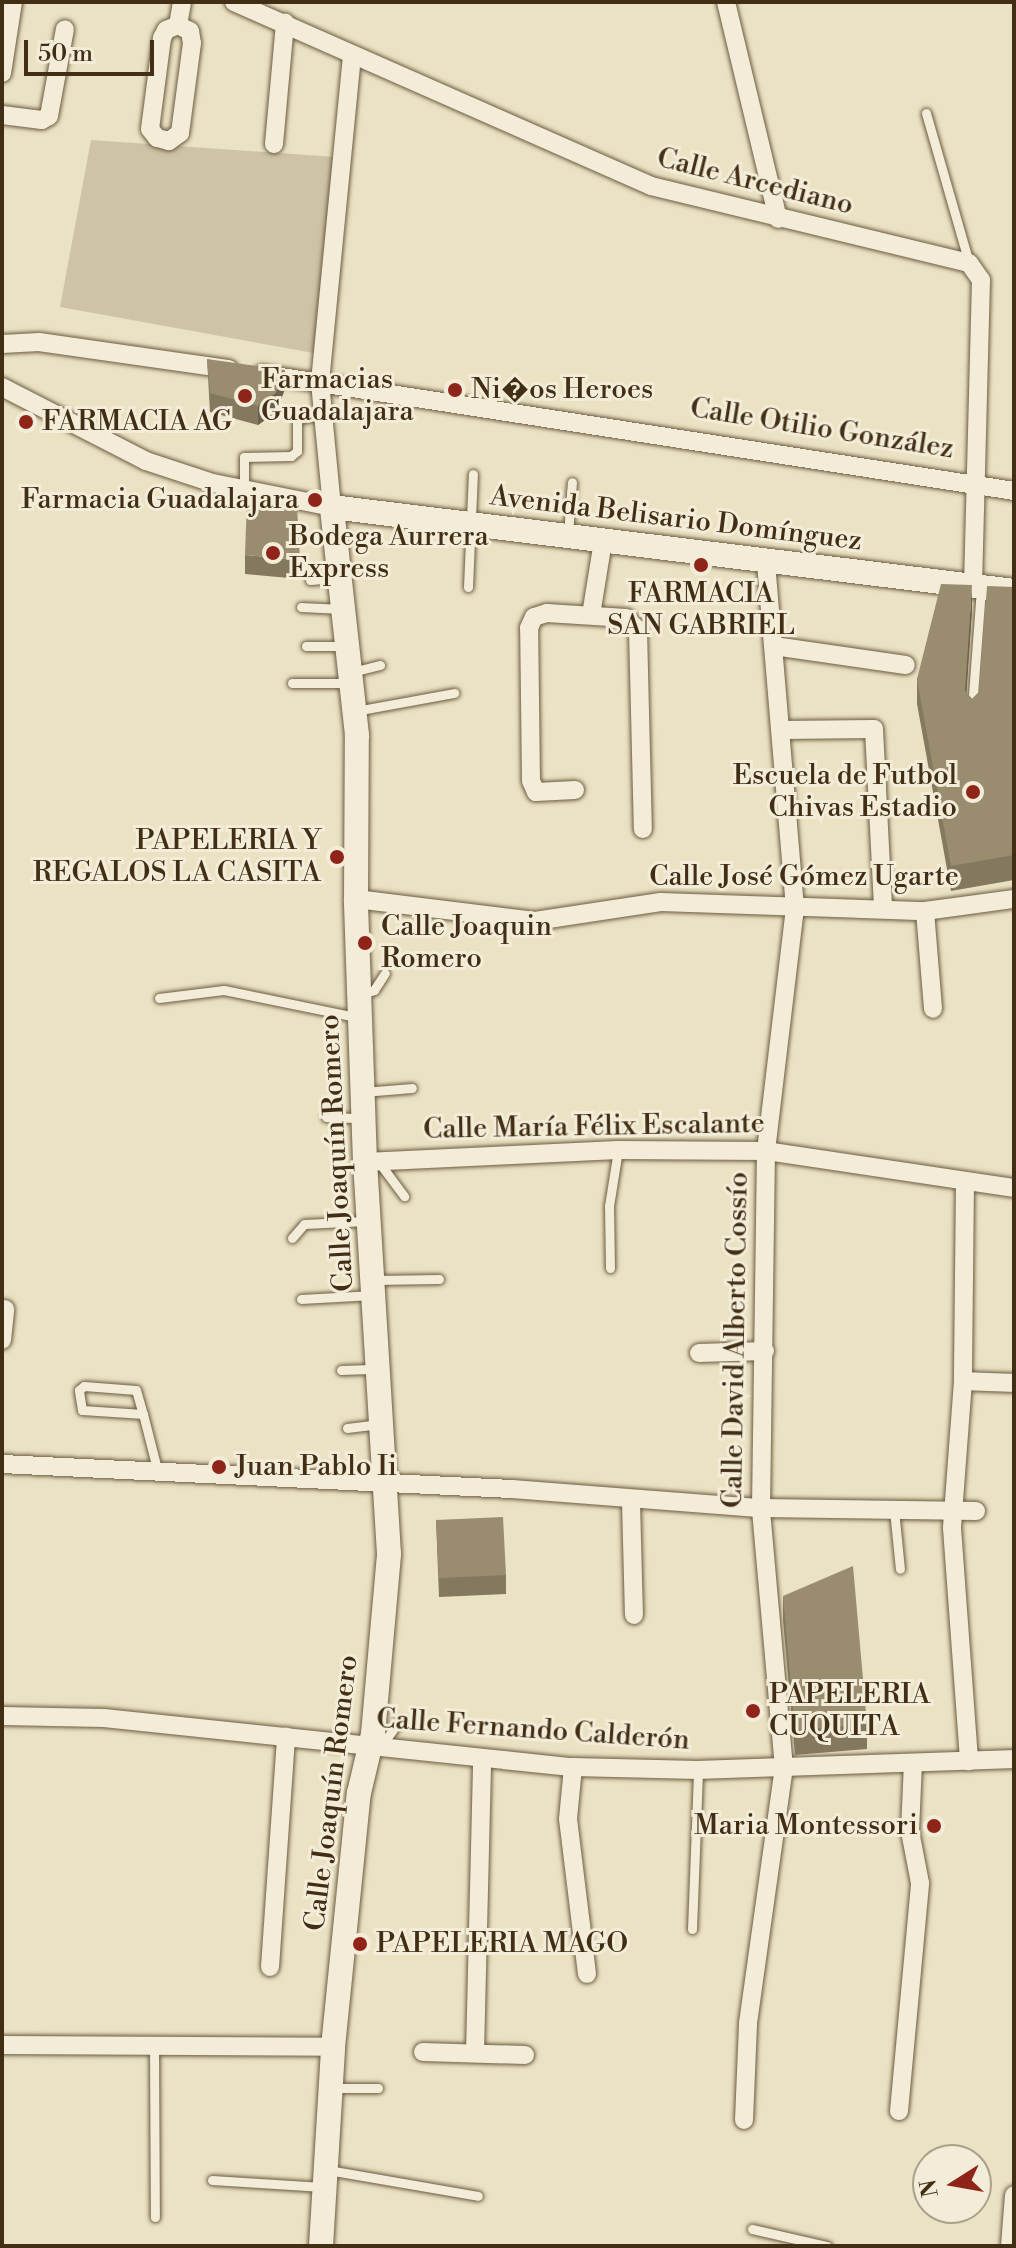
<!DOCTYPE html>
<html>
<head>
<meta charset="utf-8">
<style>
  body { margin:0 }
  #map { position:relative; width:1016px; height:2248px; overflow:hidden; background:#ebe2c3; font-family:"Libre Bodoni",serif }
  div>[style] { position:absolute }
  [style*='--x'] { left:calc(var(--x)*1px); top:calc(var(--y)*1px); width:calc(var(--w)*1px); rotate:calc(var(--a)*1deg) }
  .green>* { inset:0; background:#cec3a5 }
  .roads { filter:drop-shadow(0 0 2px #6c5b40) drop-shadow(0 0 2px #6c5b40) }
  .service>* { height:9px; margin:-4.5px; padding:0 4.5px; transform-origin:4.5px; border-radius:4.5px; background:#f2ecd8 }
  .minor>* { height:18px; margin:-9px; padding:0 9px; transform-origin:9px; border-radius:9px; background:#f2ecd8 }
  .tertiary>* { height:24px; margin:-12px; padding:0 12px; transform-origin:12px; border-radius:12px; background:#f2ecd8 }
  .wall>* { inset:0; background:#84785f }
  .shaded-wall>* { inset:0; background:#6b624e }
  .building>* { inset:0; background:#998c6f }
  .dots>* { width:22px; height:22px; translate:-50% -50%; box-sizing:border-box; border:4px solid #f2ecd8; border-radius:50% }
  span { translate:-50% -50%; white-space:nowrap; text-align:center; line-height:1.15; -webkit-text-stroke:6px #f2ecd8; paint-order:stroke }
  .street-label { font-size:28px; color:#412e15 }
  .poi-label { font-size:28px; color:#412e15 }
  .left { translate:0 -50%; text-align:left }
  .right { translate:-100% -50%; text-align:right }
  .frame { position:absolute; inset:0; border:4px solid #412e15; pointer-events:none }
  .north { position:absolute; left:912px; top:2144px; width:80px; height:80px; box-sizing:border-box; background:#f2ecd8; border:2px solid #aba08a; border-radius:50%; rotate:259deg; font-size:22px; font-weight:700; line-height:32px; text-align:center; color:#412e15 }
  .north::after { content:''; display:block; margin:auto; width:28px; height:36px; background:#8f2418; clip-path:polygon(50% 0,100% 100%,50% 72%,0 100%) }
  .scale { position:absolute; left:24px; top:40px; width:130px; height:36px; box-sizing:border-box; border:4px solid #412e15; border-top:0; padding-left:10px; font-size:24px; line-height:28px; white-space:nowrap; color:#412e15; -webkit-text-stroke:6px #f2ecd8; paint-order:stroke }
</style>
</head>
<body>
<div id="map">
  <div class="green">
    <i style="clip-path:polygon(91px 140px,336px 157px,319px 354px,60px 307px)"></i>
  </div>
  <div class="roads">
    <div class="service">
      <i style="--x:926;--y:113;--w:156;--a:74"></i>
      <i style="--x:244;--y:490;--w:33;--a:-90"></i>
      <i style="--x:244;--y:457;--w:47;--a:-1.2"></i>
      <i style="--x:291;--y:456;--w:8;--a:-40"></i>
      <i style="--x:297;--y:451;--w:32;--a:-90"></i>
      <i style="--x:297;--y:419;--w:23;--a:-10"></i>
      <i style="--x:568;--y:534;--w:52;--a:-85.6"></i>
      <i style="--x:310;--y:580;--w:28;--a:-4"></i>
      <i style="--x:468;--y:587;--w:113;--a:-87.5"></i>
      <i style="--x:301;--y:607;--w:41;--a:2.8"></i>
      <i style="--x:306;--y:646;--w:40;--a:0"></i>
      <i style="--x:352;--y:672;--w:29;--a:-14"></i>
      <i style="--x:292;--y:683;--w:57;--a:0"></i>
      <i style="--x:972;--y:708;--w:121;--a:-85.7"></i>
      <i style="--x:355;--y:711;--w:101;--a:-10.3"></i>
      <i style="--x:363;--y:994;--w:12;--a:-20"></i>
      <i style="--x:374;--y:990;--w:20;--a:-57"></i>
      <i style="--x:159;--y:998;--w:65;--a:-7"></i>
      <i style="--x:224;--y:990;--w:139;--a:11.6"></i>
      <i style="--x:363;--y:1092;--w:49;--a:-4.7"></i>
      <i style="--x:326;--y:1117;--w:37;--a:2"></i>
      <i style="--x:378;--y:1161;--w:44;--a:53.4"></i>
      <i style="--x:292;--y:1238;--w:18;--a:-49"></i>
      <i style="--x:304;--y:1224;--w:62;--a:-2.8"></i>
      <i style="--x:610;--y:1268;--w:62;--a:-90.9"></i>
      <i style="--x:609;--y:1206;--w:57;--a:-80.9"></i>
      <i style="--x:375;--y:1280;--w:64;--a:-0.9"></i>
      <i style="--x:301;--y:1299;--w:72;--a:-3.2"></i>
      <i style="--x:341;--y:1370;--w:37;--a:-2"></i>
      <i style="--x:143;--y:1414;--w:61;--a:-176.2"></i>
      <i style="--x:82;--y:1410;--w:20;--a:-99"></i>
      <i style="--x:79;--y:1390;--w:6;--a:-39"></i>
      <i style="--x:84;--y:1386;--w:52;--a:4.4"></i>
      <i style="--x:136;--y:1390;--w:25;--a:74"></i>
      <i style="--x:143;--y:1414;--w:61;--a:75.7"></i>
      <i style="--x:347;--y:1428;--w:33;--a:-7"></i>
      <i style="--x:894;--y:1510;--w:59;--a:84.2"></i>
      <i style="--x:381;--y:1746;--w:31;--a:-54"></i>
      <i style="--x:692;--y:1929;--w:159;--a:-87.8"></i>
      <i style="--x:154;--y:2046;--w:171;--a:89.7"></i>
      <i style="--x:334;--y:2088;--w:44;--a:0"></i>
      <i style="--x:328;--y:2170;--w:152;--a:9.8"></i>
      <i style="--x:212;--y:2180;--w:111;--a:3.6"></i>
      <i style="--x:752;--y:2229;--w:77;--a:12.8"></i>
    </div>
    <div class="minor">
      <i style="--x:234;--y:2;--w:456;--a:23.8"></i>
      <i style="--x:651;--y:186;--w:327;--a:13.6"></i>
      <i style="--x:969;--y:263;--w:21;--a:55"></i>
      <i style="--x:981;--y:280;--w:306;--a:91.5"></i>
      <i style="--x:726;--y:2;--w:223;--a:76.5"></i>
      <i style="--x:178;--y:25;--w:13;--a:27"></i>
      <i style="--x:190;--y:31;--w:12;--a:81"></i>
      <i style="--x:192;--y:43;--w:91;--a:97.6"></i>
      <i style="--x:180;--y:133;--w:14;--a:144"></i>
      <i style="--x:169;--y:141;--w:12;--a:-166"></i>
      <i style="--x:157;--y:138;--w:11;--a:-128"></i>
      <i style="--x:150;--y:129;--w:92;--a:-82.5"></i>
      <i style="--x:162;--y:38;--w:9;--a:-63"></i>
      <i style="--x:166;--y:30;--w:13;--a:-23"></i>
      <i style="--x:178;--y:25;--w:23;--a:-80"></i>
      <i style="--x:2;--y:73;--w:72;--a:-81.2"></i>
      <i style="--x:2;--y:115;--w:40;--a:7.1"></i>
      <i style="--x:42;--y:120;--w:8;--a:-30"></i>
      <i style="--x:49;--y:116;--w:88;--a:-79.6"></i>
      <i style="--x:274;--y:144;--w:122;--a:-84.8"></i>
      <i style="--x:2;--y:344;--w:37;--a:-3"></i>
      <i style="--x:39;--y:342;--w:192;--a:8.1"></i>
      <i style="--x:262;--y:374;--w:761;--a:8.84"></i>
      <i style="--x:2;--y:387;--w:162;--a:27.2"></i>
      <i style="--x:146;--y:461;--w:71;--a:18.2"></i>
      <i style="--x:213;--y:483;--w:121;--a:11.4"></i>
      <i style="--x:332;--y:507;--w:126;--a:-95.5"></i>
      <i style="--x:320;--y:382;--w:328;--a:-84.4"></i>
      <i style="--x:591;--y:615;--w:75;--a:-80.8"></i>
      <i style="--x:774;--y:646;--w:133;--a:8.2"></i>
      <i style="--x:782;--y:730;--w:92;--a:-0.6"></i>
      <i style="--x:874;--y:729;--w:180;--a:87.1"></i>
      <i style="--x:575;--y:790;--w:39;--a:177"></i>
      <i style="--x:536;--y:792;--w:12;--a:-114"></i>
      <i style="--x:531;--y:781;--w:153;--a:-90.7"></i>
      <i style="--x:529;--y:628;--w:12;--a:-66"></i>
      <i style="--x:534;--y:617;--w:14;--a:-17"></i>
      <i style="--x:547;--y:613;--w:79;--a:3.6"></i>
      <i style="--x:626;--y:618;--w:17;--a:45"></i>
      <i style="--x:638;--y:630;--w:199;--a:88.6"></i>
      <i style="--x:356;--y:899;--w:180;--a:7"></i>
      <i style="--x:535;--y:921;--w:127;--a:-8.6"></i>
      <i style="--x:661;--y:902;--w:264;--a:2"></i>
      <i style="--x:925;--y:911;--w:90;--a:-7.7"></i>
      <i style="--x:925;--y:911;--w:98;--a:85.3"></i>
      <i style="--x:365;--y:1162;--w:253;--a:-2.7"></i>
      <i style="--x:618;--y:1150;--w:148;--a:0.4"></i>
      <i style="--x:766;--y:1151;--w:251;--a:8.5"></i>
      <i style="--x:965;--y:1181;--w:200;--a:90.6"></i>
      <i style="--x:963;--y:1381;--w:147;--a:94.3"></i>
      <i style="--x:952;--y:1528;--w:234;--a:85.8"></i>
      <i style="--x:2;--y:1340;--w:31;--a:-84"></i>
      <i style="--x:699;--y:1353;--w:66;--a:-1.7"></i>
      <i style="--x:963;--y:1381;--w:51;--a:2.2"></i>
      <i style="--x:2;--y:1464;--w:511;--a:2.81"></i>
      <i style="--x:512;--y:1489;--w:250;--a:4.4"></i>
      <i style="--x:761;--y:1508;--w:215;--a:0.8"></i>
      <i style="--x:631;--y:1502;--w:113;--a:88.5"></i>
      <i style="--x:2;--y:1716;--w:102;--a:1.1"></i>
      <i style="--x:104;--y:1718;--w:472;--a:6"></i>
      <i style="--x:573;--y:1767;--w:125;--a:1.4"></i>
      <i style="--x:698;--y:1770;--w:316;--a:-2"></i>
      <i style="--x:573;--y:1767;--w:52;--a:95.5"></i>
      <i style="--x:568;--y:1819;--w:156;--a:83"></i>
      <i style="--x:270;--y:1967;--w:231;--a:-86"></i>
      <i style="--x:2;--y:2045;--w:331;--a:0.3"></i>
      <i style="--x:423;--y:2052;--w:102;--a:1.7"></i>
      <i style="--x:475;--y:2053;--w:293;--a:-88.6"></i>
      <i style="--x:899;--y:2111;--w:229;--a:-84.7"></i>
      <i style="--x:920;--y:1883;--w:53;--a:-100.9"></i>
      <i style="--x:910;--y:1831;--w:68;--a:-87.5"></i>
      <i style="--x:744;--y:2120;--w:97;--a:-87.6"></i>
      <i style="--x:748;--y:2023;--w:258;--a:-82"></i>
      <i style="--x:784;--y:1768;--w:261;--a:-95.1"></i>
      <i style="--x:761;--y:1508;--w:357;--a:-89.2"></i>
      <i style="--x:766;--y:1151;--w:245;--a:-83.2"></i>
      <i style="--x:795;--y:908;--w:349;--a:-94.8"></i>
      <i style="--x:1010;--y:2246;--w:51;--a:-85.5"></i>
    </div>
    <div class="tertiary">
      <i style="--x:321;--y:2246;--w:199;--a:-86.5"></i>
      <i style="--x:333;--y:2047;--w:255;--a:-84.2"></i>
      <i style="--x:359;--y:1793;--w:61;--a:-76.7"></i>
      <i style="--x:373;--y:1734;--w:181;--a:-84.9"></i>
      <i style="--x:389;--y:1554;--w:393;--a:-93.5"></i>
      <i style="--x:365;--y:1162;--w:263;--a:-92"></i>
      <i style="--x:356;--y:899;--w:164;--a:-89.7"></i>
      <i style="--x:357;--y:735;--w:229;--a:-96.3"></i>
      <i style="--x:332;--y:507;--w:687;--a:7.02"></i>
    </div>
  </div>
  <div class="wall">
    <i style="clip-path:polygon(207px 359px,285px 389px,276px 412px,258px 425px,210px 412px)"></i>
    <i style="clip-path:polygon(245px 555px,300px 560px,300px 579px,245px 574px)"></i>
    <i style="clip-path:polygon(1014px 587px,1014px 880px,951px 891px,917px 704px,917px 679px,972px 610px,966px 692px,972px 699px,979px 692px)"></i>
    <i style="clip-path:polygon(436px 1520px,506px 1575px,506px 1594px,439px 1597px)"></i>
    <i style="clip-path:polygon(783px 1596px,867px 1724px,867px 1749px,795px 1755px,783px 1620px)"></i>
  </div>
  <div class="shaded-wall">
    <i style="clip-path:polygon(285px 370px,285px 389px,276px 412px,258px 425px,258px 406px)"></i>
    <i style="clip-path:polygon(972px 585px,972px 610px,965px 715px,965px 691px)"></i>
  </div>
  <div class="building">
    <i style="clip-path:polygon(207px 359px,285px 370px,276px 393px,258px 406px,210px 393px)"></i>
    <i style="clip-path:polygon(247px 499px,297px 506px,300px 560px,245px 555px)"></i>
    <i style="clip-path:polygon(941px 584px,972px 585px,965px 691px,972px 699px,979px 692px,987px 586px,1014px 587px,1014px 855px,951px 866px,917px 679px)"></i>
    <i style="clip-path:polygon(503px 1517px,506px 1575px,439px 1578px,436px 1520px)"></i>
    <i style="clip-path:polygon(853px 1566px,867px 1724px,795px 1730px,783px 1596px)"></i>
  </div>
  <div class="dots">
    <i style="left:455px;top:390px;background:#8f2418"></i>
    <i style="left:245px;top:396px;background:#8f2418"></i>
    <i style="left:26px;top:422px;background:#8f2418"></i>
    <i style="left:315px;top:500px;background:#8f2418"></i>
    <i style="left:273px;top:553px;background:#8f2418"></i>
    <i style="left:701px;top:565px;background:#8f2418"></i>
    <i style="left:973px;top:792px;background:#8f2418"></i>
    <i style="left:337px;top:857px;background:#8f2418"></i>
    <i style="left:365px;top:943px;background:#8f2418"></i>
    <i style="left:219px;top:1467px;background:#8f2418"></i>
    <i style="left:753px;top:1711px;background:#8f2418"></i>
    <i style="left:934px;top:1826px;background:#8f2418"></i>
    <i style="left:360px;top:1944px;background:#8f2418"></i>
  </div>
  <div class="street-label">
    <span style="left:755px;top:182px;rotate:14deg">Calle Arcediano</span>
    <span style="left:822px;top:429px;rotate:9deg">Calle Otilio González</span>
    <span style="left:676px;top:519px;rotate:7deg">Avenida Belisario Domínguez</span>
    <span style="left:804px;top:877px">Calle José Gómez Ugarte</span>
    <span style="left:594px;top:1127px;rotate:-1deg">Calle María Félix Escalante</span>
    <span style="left:337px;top:1153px;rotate:-93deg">Calle Joaquín Romero</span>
    <span style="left:736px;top:1340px;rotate:-89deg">Calle David Alberto Cossío</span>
    <span style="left:533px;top:1730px;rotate:4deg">Calle Fernando Calderón</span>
    <span style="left:332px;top:1793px;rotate:-83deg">Calle Joaquín Romero</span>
  </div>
  <div class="poi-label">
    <span class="left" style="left:261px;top:396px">Farmacias<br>Guadalajara</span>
    <span class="left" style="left:471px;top:390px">Ni�os Heroes</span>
    <span class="left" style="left:42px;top:422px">FARMACIA AG</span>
    <span class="right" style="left:299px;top:500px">Farmacia Guadalajara</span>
    <span class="left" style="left:289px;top:553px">Bodega Aurrera<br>Express</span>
    <span style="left:701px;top:610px">FARMACIA<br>SAN GABRIEL</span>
    <span class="right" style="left:957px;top:792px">Escuela de Futbol<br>Chivas Estadio</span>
    <span class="right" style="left:321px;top:857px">PAPELERIA Y<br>REGALOS LA CASITA</span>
    <span class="left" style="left:381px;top:943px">Calle Joaquin<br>Romero</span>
    <span class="left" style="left:235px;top:1467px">Juan Pablo Ii</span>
    <span class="left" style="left:769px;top:1711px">PAPELERIA<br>CUQUITA</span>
    <span class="right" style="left:918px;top:1826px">Maria Montessori</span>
    <span class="left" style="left:376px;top:1944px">PAPELERIA MAGO</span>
  </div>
  <div class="frame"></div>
  <div class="north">N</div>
  <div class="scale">50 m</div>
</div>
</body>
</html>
